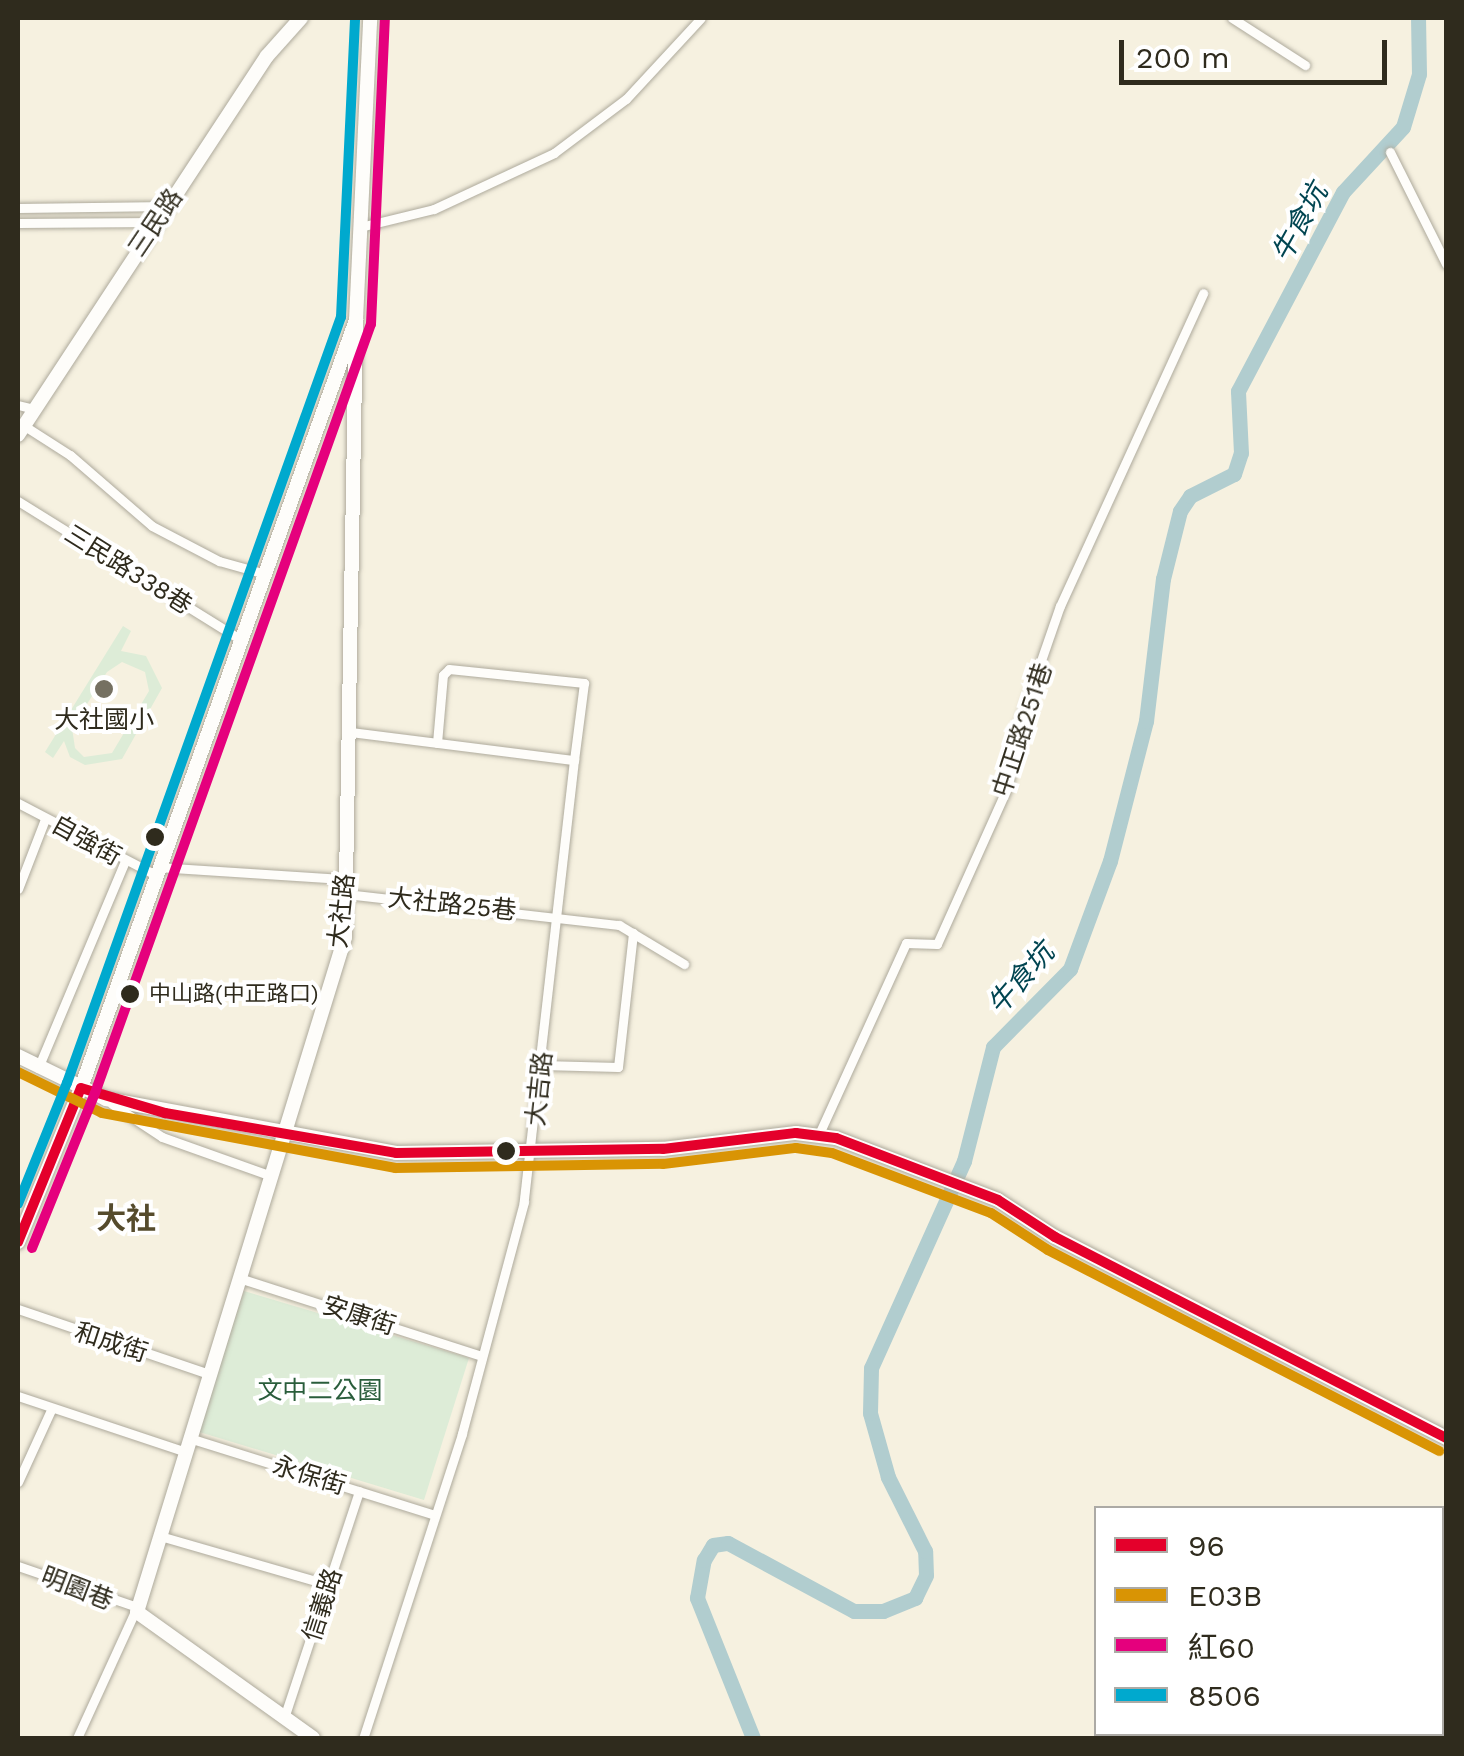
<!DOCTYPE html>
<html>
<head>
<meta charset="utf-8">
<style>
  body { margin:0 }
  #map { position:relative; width:1464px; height:1756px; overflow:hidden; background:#f6f1e0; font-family:"Work Sans","Noto Sans TC",sans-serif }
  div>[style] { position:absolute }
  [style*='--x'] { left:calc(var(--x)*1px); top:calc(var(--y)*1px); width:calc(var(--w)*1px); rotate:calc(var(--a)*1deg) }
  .green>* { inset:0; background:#ddecd7 }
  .river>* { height:15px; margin:-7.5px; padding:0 7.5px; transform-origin:7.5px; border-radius:7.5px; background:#b1cdcf }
  .roads { filter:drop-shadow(0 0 2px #aeaa9c) drop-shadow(0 0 2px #aeaa9c) }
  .street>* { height:9px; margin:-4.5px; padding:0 4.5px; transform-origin:4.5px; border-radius:4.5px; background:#fefdfa }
  .secondary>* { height:14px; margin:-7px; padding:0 7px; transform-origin:7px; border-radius:7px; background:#fefdfa }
  .bus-1>* { height:10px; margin:-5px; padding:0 5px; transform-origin:5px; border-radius:5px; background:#e4002b }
  .bus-2>* { height:10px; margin:-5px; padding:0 5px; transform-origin:5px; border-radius:5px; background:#d99404 }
  .bus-3>* { height:10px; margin:-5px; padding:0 5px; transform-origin:5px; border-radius:5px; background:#e5007d }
  .bus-4>* { height:10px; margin:-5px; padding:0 5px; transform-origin:5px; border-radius:5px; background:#00a9ce }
  .dots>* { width:28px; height:28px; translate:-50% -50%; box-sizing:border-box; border:5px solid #fff; border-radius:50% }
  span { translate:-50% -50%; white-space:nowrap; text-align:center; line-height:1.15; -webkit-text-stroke:8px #fff; paint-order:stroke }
  .bus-label { font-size:22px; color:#2f2b1d }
  .left { translate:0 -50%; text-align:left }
  .street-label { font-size:25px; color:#2f2b1d }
  .poi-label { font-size:25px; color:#2f2b1d }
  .park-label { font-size:25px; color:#2a5d3b }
  .water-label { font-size:28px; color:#014551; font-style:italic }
  .quarter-label { font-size:30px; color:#554b2c; font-weight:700 }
  .frame { position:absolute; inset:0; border:20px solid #2f2b1d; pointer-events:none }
  .legend { position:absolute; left:1094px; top:1506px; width:350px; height:230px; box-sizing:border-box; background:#fff; border:2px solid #acaaa5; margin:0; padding:12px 18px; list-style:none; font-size:30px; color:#2f2b1d }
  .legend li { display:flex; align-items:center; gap:20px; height:50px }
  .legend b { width:50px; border:2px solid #acaaa5 }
  .scale { position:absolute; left:1119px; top:40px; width:268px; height:45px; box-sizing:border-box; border:5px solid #2f2b1d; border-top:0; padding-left:12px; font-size:30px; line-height:35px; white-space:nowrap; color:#2f2b1d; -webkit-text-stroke:8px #fff; paint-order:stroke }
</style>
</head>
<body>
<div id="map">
  <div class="green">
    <i style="clip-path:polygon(evenodd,123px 626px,131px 631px,121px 651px,146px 656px,162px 688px,122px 759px,85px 765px,70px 757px,64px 741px,53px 758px,45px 752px,123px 626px,122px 662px,145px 672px,149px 691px,112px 753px,84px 757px,75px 748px,72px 728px,107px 672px,122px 662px)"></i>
    <i style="clip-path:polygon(244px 1291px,469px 1358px,424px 1500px,196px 1431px)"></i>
  </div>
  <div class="river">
    <i style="--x:753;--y:1738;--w:151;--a:-111.8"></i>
    <i style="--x:697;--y:1598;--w:39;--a:-80"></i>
    <i style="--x:704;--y:1560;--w:17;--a:-59"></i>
    <i style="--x:713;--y:1545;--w:15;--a:-8"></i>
    <i style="--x:728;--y:1543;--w:143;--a:28.4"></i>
    <i style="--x:854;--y:1611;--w:29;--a:0"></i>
    <i style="--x:883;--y:1611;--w:35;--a:-22"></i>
    <i style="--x:915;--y:1598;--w:25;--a:-64"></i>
    <i style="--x:926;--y:1575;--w:24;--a:-92"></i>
    <i style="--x:925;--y:1551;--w:83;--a:-116.6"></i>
    <i style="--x:888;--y:1477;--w:66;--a:-105.7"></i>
    <i style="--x:870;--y:1413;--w:45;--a:-88.7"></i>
    <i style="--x:871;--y:1368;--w:227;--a:-65.8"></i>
    <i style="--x:964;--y:1161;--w:118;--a:-75.7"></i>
    <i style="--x:993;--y:1047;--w:110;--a:-45.4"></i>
    <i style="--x:1070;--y:969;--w:115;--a:-69.7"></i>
    <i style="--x:1110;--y:861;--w:145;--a:-75.6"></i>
    <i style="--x:1146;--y:721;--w:143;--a:-83.2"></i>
    <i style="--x:1163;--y:579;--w:70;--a:-76"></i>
    <i style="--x:1180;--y:511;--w:18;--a:-56"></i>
    <i style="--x:1190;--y:496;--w:49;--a:-26.6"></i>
    <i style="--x:1234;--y:474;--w:22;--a:-72"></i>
    <i style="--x:1241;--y:453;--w:62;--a:-92.8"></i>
    <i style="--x:1238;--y:391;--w:225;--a:-62.2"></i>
    <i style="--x:1343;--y:192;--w:88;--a:-47.3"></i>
    <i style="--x:1403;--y:127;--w:55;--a:-73.2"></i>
    <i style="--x:1419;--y:74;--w:56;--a:-91"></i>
  </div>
  <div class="roads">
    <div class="street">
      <i style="--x:1232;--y:18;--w:87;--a:32.8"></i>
      <i style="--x:1390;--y:152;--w:125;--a:63.4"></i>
      <i style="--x:18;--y:208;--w:150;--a:-0.8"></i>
      <i style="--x:18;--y:223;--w:139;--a:-0.4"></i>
      <i style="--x:360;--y:227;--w:76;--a:-13.7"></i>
      <i style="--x:434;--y:209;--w:132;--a:-25"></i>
      <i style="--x:554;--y:153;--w:90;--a:-36.9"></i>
      <i style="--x:626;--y:99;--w:110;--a:-47.2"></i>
      <i style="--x:18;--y:405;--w:16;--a:14"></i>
      <i style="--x:23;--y:425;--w:56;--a:32.6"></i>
      <i style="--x:70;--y:455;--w:108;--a:40.9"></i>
      <i style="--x:152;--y:526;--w:76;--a:27.6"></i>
      <i style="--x:219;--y:561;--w:45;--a:15.6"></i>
      <i style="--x:18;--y:501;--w:259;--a:31.9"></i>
      <i style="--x:351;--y:732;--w:225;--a:7.2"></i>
      <i style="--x:574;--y:760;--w:445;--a:96.5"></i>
      <i style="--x:524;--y:1202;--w:240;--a:105"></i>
      <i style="--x:462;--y:1434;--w:320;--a:108"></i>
      <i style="--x:437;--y:743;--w:68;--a:-85"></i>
      <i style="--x:443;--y:675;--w:8;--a:-45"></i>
      <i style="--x:449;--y:669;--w:136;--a:5.9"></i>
      <i style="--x:584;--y:683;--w:78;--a:97.4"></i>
      <i style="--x:18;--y:803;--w:156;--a:27.6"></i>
      <i style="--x:158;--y:867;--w:188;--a:3.7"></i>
      <i style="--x:18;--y:889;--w:75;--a:-68.9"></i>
      <i style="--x:346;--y:894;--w:275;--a:6.5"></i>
      <i style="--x:619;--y:925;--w:76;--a:31"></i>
      <i style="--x:542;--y:1065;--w:76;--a:1.5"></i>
      <i style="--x:618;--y:1067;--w:135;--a:-83.6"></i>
      <i style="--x:38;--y:1068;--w:222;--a:-67.2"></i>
      <i style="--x:112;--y:1104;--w:60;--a:33.4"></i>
      <i style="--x:162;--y:1137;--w:114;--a:19.6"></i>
      <i style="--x:819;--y:1134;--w:210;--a:-65.5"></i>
      <i style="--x:906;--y:943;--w:31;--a:2"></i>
      <i style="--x:937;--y:944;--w:173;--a:-65.8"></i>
      <i style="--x:1008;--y:786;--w:60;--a:-80.4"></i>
      <i style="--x:1018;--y:727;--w:128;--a:-70.9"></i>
      <i style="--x:1060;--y:606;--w:344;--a:-65.4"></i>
      <i style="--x:239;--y:1278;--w:252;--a:17.8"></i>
      <i style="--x:18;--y:1309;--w:199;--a:18.8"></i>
      <i style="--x:18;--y:1396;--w:174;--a:18.4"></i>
      <i style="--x:189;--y:1438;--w:254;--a:17.4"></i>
      <i style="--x:18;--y:1482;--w:79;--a:-65.4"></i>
      <i style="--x:160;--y:1536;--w:177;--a:16.1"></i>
      <i style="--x:18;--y:1566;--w:126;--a:19"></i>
      <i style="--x:137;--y:1607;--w:144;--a:114.6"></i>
      <i style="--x:284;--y:1718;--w:239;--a:-71.7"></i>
    </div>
    <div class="secondary">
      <i style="--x:18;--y:435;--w:453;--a:-56.7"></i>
      <i style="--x:267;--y:56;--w:51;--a:-48.2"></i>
      <i style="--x:18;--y:1056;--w:98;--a:26"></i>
      <i style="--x:106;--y:1099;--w:295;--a:10.5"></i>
      <i style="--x:396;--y:1153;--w:267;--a:-0.9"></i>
      <i style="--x:663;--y:1149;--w:134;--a:-6.9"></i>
      <i style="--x:796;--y:1133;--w:40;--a:7.1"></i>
      <i style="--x:836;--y:1138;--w:173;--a:20.9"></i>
      <i style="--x:998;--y:1200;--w:68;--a:33"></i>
      <i style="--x:1055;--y:1237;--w:440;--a:27.2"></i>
      <i style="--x:18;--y:1242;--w:166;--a:-67.8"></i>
      <i style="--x:81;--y:1088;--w:816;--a:-70.3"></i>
      <i style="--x:356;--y:320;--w:302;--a:-87.3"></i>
      <i style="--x:313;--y:1738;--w:216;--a:-144.4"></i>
      <i style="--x:137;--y:1612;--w:706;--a:-72.87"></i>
      <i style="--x:345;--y:937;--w:617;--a:-88.98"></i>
    </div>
  </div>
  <div class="bus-1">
    <i style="--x:81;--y:1088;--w:88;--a:16.6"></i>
    <i style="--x:165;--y:1113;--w:234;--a:9.8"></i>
    <i style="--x:396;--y:1153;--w:267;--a:-0.9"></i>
    <i style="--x:663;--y:1149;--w:134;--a:-6.9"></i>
    <i style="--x:796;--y:1133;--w:40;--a:7.1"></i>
    <i style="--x:836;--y:1138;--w:173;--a:20.9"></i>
    <i style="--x:998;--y:1200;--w:68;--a:33"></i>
    <i style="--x:1055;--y:1237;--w:440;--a:27.2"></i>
    <i style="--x:18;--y:1242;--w:166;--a:-67.8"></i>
  </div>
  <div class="bus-2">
    <i style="--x:18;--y:1072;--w:93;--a:26"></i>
    <i style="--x:102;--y:1113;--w:298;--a:10.6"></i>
    <i style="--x:395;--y:1168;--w:268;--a:-0.9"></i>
    <i style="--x:663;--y:1164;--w:134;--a:-6.9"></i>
    <i style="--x:796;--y:1148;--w:36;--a:8"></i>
    <i style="--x:832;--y:1153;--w:170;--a:20.7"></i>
    <i style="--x:991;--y:1213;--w:68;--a:33"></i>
    <i style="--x:1048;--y:1250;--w:440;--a:27.2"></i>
  </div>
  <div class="bus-3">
    <i style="--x:32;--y:1248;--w:167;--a:-67.9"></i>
    <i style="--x:95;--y:1093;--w:817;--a:-70.26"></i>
    <i style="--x:371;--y:324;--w:305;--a:-87.4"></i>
  </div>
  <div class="bus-4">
    <i style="--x:18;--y:1204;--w:131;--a:-68"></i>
    <i style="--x:67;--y:1083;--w:814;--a:-70.32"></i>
    <i style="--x:341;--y:317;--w:299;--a:-87.3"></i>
  </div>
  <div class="dots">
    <i style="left:104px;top:689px;background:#757061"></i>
    <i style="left:155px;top:837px;background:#2f2b1d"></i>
    <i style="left:130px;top:994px;background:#2f2b1d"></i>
    <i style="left:506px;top:1151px;background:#2f2b1d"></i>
  </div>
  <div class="bus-label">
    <span class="left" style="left:149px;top:994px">中山路(中正路口)</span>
  </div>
  <div class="street-label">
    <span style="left:156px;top:223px;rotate:-56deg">三民路</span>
    <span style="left:128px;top:570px;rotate:32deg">三民路338巷</span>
    <span style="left:1023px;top:730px;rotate:-72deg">中正路251巷</span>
    <span style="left:86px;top:841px;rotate:29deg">自強街</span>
    <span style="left:452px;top:905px;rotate:6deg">大社路25巷</span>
    <span style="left:342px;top:911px;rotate:-84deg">大社路</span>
    <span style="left:540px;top:1089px;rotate:-84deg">大吉路</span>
    <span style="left:359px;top:1316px;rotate:18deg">安康街</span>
    <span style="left:111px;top:1343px;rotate:18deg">和成街</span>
    <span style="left:309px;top:1476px;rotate:17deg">永保街</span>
    <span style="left:77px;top:1589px;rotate:21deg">明園巷</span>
    <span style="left:323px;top:1605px;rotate:-72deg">信義路</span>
  </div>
  <div class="poi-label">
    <span style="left:104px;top:720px">大社國小</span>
  </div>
  <div class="park-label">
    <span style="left:320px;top:1391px">文中二公園</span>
  </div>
  <div class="water-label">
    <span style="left:1300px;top:223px;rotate:-61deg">牛食坑</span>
    <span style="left:1021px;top:979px;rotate:-49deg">牛食坑</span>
  </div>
  <div class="quarter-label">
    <span style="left:126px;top:1219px">大社</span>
  </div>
  <div class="frame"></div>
  <ul class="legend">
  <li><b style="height:12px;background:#e4002b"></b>96</li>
  <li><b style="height:12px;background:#d99404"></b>E03B</li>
  <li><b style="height:12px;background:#e5007d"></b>紅60</li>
  <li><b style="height:12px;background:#00a9ce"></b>8506</li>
  </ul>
  <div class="scale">200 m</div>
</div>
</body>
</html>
